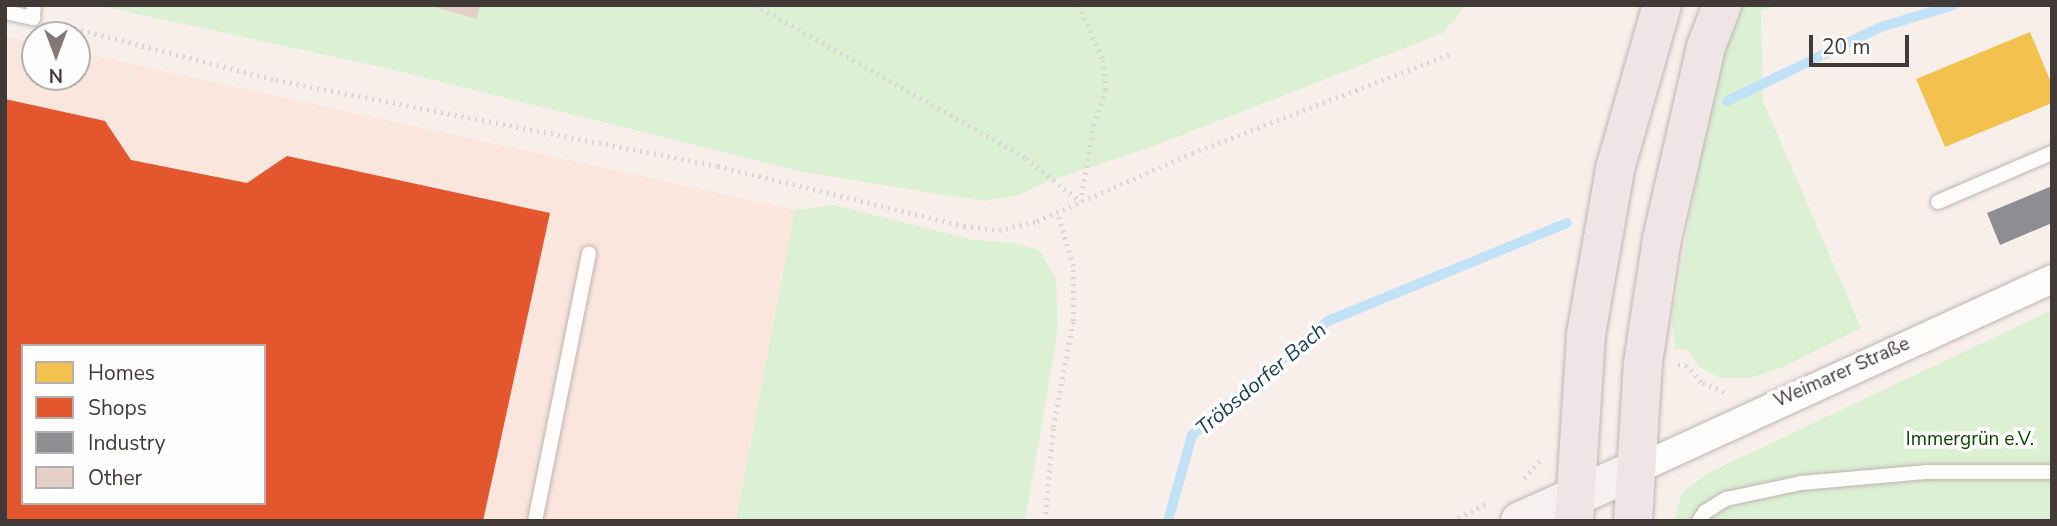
<!DOCTYPE html>
<html>
<head>
<meta charset="utf-8">
<style>
  body { margin:0 }
  #map { position:relative; width:2057px; height:526px; overflow:hidden; background:#f8efeb; font-family:"Nunito Sans",sans-serif }
  div>[style] { position:absolute }
  [style*='--x'] { left:calc(var(--x)*1px); top:calc(var(--y)*1px); width:calc(var(--w)*1px); rotate:calc(var(--a)*1deg) }
  .built>* { inset:0; background:#fae6dd }
  .green>* { inset:0; background:#dcf0d3 }
  .homes>* { inset:0; background:#f2c14e }
  .shops>* { inset:0; background:#e4572e }
  .industry>* { inset:0; background:#8d8d92 }
  .stream>* { height:10px; margin:-5px; padding:0 5px; transform-origin:5px; border-radius:5px; background:#c1e2f6 }
  .building>* { inset:0; background:#e4d0c6 }
  .path>* { height:4.5px; margin-top:-2.25px; transform-origin:0; background:repeating-linear-gradient(90deg,#d9d6d5 0 2px,transparent 0 7px) }
  .roads { filter:drop-shadow(0 0 2px #bdb5b2) drop-shadow(0 0 2px #bdb5b2) }
  .lane>* { height:14px; margin:-7px; padding:0 7px; transform-origin:7px; border-radius:7px; background:#fefdfc }
  .street>* { height:28px; margin:-14px; padding:0 14px; transform-origin:14px; border-radius:14px; background:#fefdfc }
  .secondary>* { height:38px; margin:-19px; padding:0 19px; transform-origin:19px; border-radius:19px; background:#f6f1f1 }
  .primary>* { height:38px; margin:-19px; padding:0 19px; transform-origin:19px; border-radius:19px; background:#f0e5e6 }
  span { translate:-50% -50%; white-space:nowrap; text-align:center; line-height:1.15; -webkit-text-stroke:7px #fefefe; paint-order:stroke }
  .street-label { font-size:19px; color:#423a36 }
  .park-label { font-size:19px; color:#094500 }
  .water-label { font-size:21px; color:#183f54; font-style:italic }
  .frame { position:absolute; inset:0; border:7px solid #423a36; pointer-events:none }
  .legend { position:absolute; left:21px; top:344px; width:245px; height:161px; box-sizing:border-box; background:#fefefe; border:2px solid #b3b0ae; margin:0; padding:9px 12px; list-style:none; font-size:21px; color:#423a36 }
  .legend li { display:flex; align-items:center; gap:14px; height:35px }
  .legend b { width:35px; border:2px solid #b3b0ae }
  .north { position:absolute; left:21px; top:21px; width:70px; height:70px; box-sizing:border-box; background:#fefefe; border:2px solid #b3b0ae; border-radius:50%; rotate:180deg; font-size:19px; font-weight:700; line-height:28px; text-align:center; color:#423a36 }
  .north::after { content:''; display:block; margin:auto; width:24px; height:32px; background:#827975; clip-path:polygon(50% 0,100% 100%,50% 72%,0 100%) }
  .scale { position:absolute; left:1809px; top:35px; width:100px; height:32px; box-sizing:border-box; border:4px solid #423a36; border-top:0; padding-left:9px; font-size:21px; line-height:24px; white-space:nowrap; color:#423a36; -webkit-text-stroke:5px #fefefe; paint-order:stroke }
</style>
</head>
<body>
<div id="map">
  <div class="built">
    <i style="clip-path:polygon(evenodd,5px 36px,35px 43px,35px 77px,77px 77px,77px 52px,795px 210px,736px 521px,5px 521px,5px 36px,23px 346px,264px 346px,264px 503px,23px 503px,23px 346px)"></i>
  </div>
  <div class="green">
    <i style="clip-path:polygon(96px 5px,1466px 5px,1443px 33px,1154px 146px,1046px 182px,1018px 195px,983px 201px,803px 172px,390px 69px)"></i>
    <i style="clip-path:polygon(1737px 5px,1777px 5px,1761px 11px,1763px 101px,1861px 328px,1783px 367px,1751px 378px,1720px 378px,1700px 367px,1686px 349px,1675px 350px,1672px 322px,1718px 52px)"></i>
    <i style="clip-path:polygon(834px 205px,974px 240px,1014px 243px,1039px 250px,1056px 278px,1058px 330px,1025px 521px,736px 521px,795px 210px)"></i>
    <i style="clip-path:polygon(2052px 310px,2052px 521px,1674px 521px,1682px 493px,1706px 474px)"></i>
  </div>
  <div class="homes">
    <i style="clip-path:polygon(2030px 32px,2052px 85px,2052px 103px,1945px 147px,1916px 79px)"></i>
  </div>
  <div class="shops">
    <i style="clip-path:polygon(evenodd,5px 99px,105px 121px,131px 160px,247px 183px,287px 156px,550px 213px,483px 521px,5px 521px,5px 99px,23px 346px,264px 346px,264px 503px,23px 503px,23px 346px)"></i>
  </div>
  <div class="industry">
    <i style="clip-path:polygon(2052px 186px,2052px 223px,2000px 245px,1987px 213px)"></i>
  </div>
  <div class="stream">
    <i style="--x:1727;--y:101;--w:171;--a:-25.7"></i>
    <i style="--x:1881;--y:27;--w:76;--a:-16.8"></i>
    <i style="--x:1168;--y:521;--w:89;--a:-74.4"></i>
    <i style="--x:1192;--y:435;--w:177;--a:-40"></i>
    <i style="--x:1328;--y:321;--w:258;--a:-22.3"></i>
  </div>
  <div class="building">
    <i style="clip-path:polygon(427px 5px,480px 5px,477px 19px)"></i>
  </div>
  <div class="path">
    <i style="--x:755;--y:5;--w:311;--a:29.4"></i>
    <i style="--x:1026;--y:158;--w:70;--a:38.7"></i>
    <i style="--x:1079;--y:5;--w:60;--a:66.4"></i>
    <i style="--x:1103;--y:60;--w:30;--a:84"></i>
    <i style="--x:1106;--y:90;--w:36;--a:109"></i>
    <i style="--x:1094;--y:124;--w:78;--a:99.6"></i>
    <i style="--x:54;--y:23;--w:229;--a:14.4"></i>
    <i style="--x:276;--y:80;--w:450;--a:11"></i>
    <i style="--x:718;--y:166;--w:253;--a:13.7"></i>
    <i style="--x:964;--y:226;--w:35;--a:7"></i>
    <i style="--x:999;--y:230;--w:39;--a:-13"></i>
    <i style="--x:1037;--y:221;--w:169;--a:-23.7"></i>
    <i style="--x:1192;--y:153;--w:276;--a:-21"></i>
    <i style="--x:1678;--y:365;--w:8;--a:0"></i>
    <i style="--x:1686;--y:365;--w:25;--a:47"></i>
    <i style="--x:1703;--y:383;--w:25;--a:23"></i>
    <i style="--x:1524;--y:478;--w:23;--a:-47"></i>
    <i style="--x:1045;--y:521;--w:94;--a:-85.1"></i>
    <i style="--x:1053;--y:427;--w:108;--a:-79.3"></i>
    <i style="--x:1073;--y:321;--w:55;--a:-90"></i>
    <i style="--x:1073;--y:266;--w:56;--a:-106.5"></i>
    <i style="--x:1452;--y:521;--w:42;--a:-27.2"></i>
  </div>
  <div class="roads">
    <div class="lane">
      <i style="--x:5;--y:12;--w:29;--a:12"></i>
      <i style="--x:33;--y:18;--w:13;--a:-86"></i>
      <i style="--x:1938;--y:202;--w:124;--a:-23.3"></i>
      <i style="--x:535;--y:521;--w:273;--a:-78.6"></i>
      <i style="--x:1699;--y:521;--w:11;--a:-56"></i>
      <i style="--x:1705;--y:512;--w:25;--a:-32"></i>
      <i style="--x:1726;--y:499;--w:77;--a:-12"></i>
      <i style="--x:1801;--y:483;--w:125;--a:-5"></i>
      <i style="--x:1926;--y:472;--w:126;--a:0"></i>
    </div>
    <div class="street">
      <i style="--x:1635;--y:470;--w:459;--a:-24.6"></i>
    </div>
    <div class="secondary">
      <i style="--x:1520;--y:521;--w:126;--a:-23.9"></i>
    </div>
    <div class="primary">
      <i style="--x:1574;--y:521;--w:187;--a:-86.3"></i>
      <i style="--x:1586;--y:334;--w:168;--a:-80"></i>
      <i style="--x:1615;--y:169;--w:171;--a:-74"></i>
      <i style="--x:1633;--y:521;--w:158;--a:-86.4"></i>
      <i style="--x:1643;--y:363;--w:125;--a:-81.3"></i>
      <i style="--x:1662;--y:239;--w:197;--a:-77.1"></i>
      <i style="--x:1706;--y:47;--w:45;--a:-69.1"></i>
    </div>
  </div>
  <div class="street-label">
    <span style="left:1842px;top:373px;rotate:-24deg">Weimarer Straße</span>
  </div>
  <div class="park-label">
    <span style="left:1970px;top:440px">Immergrün e.V.</span>
  </div>
  <div class="water-label">
    <span style="left:1261px;top:379px;rotate:-40deg">Tröbsdorfer Bach</span>
  </div>
  <div class="frame"></div>
  <ul class="legend">
  <li><b style="height:19px;background:#f2c14e"></b>Homes</li>
  <li><b style="height:19px;background:#e4572e"></b>Shops</li>
  <li><b style="height:19px;background:#8d8d92"></b>Industry</li>
  <li><b style="height:19px;background:#e4d0c6"></b>Other</li>
  </ul>
  <div class="north">N</div>
  <div class="scale">20 m</div>
</div>
</body>
</html>
